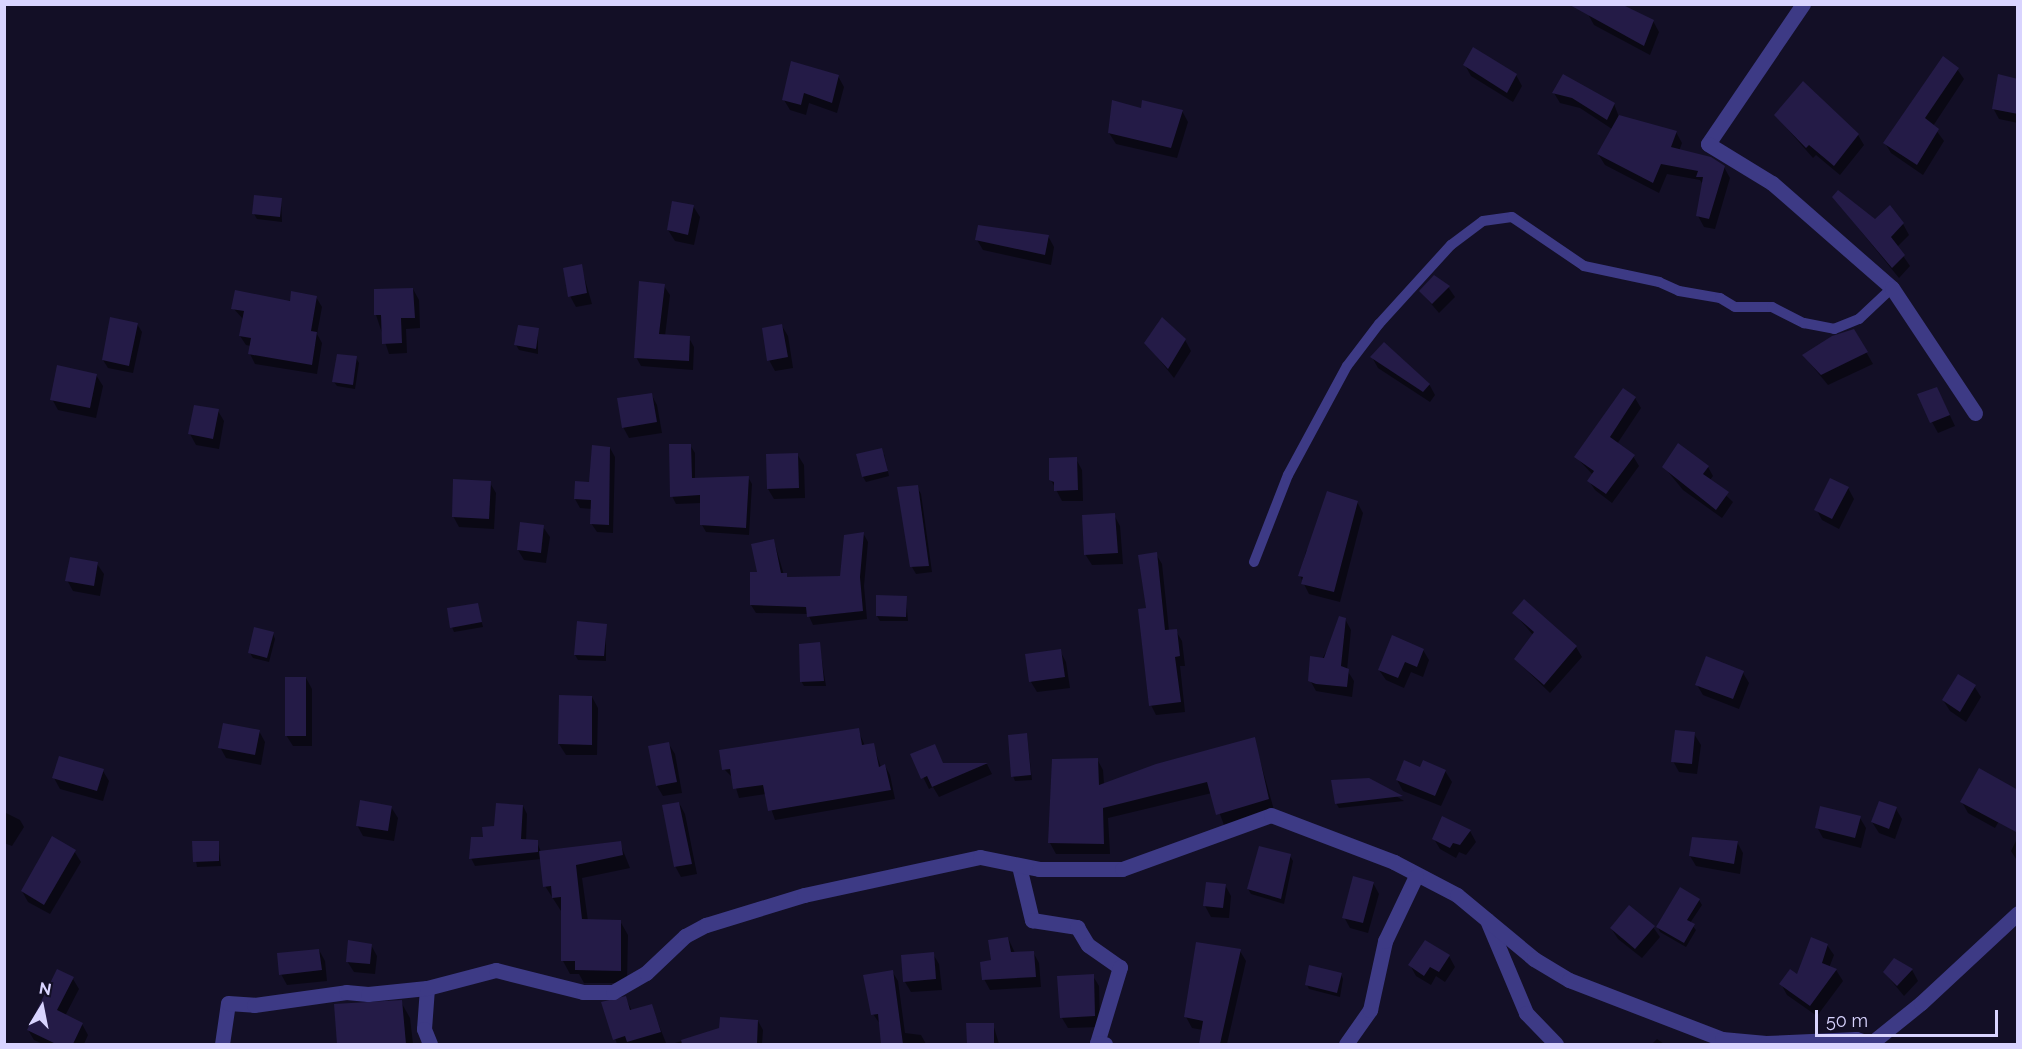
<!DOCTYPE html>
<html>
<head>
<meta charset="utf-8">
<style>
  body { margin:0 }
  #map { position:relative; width:2022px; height:1049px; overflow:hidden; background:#130f26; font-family:Raleway,sans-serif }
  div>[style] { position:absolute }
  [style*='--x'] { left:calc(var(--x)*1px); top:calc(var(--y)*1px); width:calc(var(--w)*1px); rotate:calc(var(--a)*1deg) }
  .shadow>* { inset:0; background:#0007 }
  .building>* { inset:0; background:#241b47 }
  .service>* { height:10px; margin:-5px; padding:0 5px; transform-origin:5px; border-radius:5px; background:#3d3a85 }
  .minor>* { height:15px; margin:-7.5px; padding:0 7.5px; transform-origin:7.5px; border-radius:7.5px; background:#3d3a85 }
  span { translate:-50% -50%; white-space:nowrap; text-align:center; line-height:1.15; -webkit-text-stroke:6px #130f26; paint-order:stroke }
  .frame { position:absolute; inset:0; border:6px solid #d9d4ff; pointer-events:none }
  .north { position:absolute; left:12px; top:977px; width:60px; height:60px; -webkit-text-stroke:4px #130f26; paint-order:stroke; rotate:10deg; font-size:16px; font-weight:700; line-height:24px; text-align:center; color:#d9d4ff }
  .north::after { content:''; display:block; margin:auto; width:21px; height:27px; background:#d9d4ff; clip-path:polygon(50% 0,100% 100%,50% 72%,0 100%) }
  .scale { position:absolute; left:1815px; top:1010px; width:183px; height:27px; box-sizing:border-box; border:3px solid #d9d4ff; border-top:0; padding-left:8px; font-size:18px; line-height:21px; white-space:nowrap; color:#d9d4ff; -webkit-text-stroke:4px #130f26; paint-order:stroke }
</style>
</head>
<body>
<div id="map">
  <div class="shadow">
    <i style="clip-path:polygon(1588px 14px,1653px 21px,1659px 32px,1650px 55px,1594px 25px)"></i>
    <i style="clip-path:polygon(1465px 65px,1516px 75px,1522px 86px,1513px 102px,1471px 76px)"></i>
    <i style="clip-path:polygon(1957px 69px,1964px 79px,1933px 126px,1944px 141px,1923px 175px,1891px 153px,1885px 143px)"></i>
    <i style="clip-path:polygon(838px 76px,844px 87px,837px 113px,809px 103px,806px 115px,790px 110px,784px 100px)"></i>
    <i style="clip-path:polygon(2018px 80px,2018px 123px,1999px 119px,1993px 108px)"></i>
    <i style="clip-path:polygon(1554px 93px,1614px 104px,1619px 117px,1676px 132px,1682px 143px,1679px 151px,1724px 167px,1730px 178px,1715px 229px,1704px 227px,1698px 216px,1703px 185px,1700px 180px,1667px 174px,1659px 193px,1605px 165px,1598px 154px,1612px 129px,1580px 108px,1560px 103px)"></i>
    <i style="clip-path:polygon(1143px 110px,1182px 111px,1188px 122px,1177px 158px,1116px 144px,1109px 133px)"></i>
    <i style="clip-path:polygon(1776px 116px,1858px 135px,1864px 145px,1840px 175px,1816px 155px,1813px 158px)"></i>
    <i style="clip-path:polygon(1833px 197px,1875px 221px,1903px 224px,1909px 235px,1897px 247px,1910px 266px,1899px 278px)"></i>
    <i style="clip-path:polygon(281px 199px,282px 222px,257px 219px,254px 214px)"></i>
    <i style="clip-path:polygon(693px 206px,700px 217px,694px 245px,675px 241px,668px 230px)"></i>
    <i style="clip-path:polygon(1048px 236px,1054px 247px,1051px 265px,983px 250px,977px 240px)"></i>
    <i style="clip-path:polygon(581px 266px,592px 304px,576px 307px,570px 296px)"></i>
    <i style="clip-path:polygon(664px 286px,670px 295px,665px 336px,689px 338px,694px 347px,693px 370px,641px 366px,636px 357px)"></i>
    <i style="clip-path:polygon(1448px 287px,1455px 297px,1439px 313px,1421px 292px)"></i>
    <i style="clip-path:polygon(413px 289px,419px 300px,420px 328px,406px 329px,407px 353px,389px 354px,376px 315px)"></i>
    <i style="clip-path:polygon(316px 297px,322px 307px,317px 334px,322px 343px,317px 374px,255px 364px,250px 354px,251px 346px,246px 345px,240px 336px,243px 319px,233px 308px)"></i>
    <i style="clip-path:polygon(137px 324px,142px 332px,133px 373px,108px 368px,103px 360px)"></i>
    <i style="clip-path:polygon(782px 326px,788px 336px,793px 368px,775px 371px,769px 360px)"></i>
    <i style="clip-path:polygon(538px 330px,538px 354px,519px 350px,516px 345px)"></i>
    <i style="clip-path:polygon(1854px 331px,1873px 364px,1828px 385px,1804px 356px)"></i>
    <i style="clip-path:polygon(1185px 340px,1191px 351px,1174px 378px,1146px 343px)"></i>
    <i style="clip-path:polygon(1372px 357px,1429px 384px,1435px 395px,1430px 402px,1378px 368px)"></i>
    <i style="clip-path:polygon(356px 358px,359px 363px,355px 389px,337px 386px,334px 382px)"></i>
    <i style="clip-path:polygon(96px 375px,103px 386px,96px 418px,58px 410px,52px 399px)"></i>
    <i style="clip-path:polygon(651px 394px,657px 405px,662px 433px,629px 438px,623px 427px)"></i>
    <i style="clip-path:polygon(1635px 398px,1641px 408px,1617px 444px,1633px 456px,1639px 466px,1612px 503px,1595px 490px,1589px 481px,1593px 475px,1576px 457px)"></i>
    <i style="clip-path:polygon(1942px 399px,1955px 426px,1938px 433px,1932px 422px)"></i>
    <i style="clip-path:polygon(218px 411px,224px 421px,219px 449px,196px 445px,190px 434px)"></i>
    <i style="clip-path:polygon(690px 445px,695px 453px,695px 479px,748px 477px,752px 484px,749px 535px,706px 532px,702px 525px,702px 503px,676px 504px,672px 496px)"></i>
    <i style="clip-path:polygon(610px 448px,615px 457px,613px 533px,597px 532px,591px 523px,592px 509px,580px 508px,575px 499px,590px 483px)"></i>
    <i style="clip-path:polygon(797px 454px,804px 465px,805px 498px,774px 499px,768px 489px)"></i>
    <i style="clip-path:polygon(884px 454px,889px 476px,866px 482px,863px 477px)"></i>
    <i style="clip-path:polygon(1076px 459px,1082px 470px,1083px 501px,1062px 501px,1051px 480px)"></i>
    <i style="clip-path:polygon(1664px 467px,1708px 467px,1713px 476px,1710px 480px,1733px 502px,1722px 518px,1683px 490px)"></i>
    <i style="clip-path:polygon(490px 483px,496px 493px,494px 529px,459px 527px,453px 516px)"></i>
    <i style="clip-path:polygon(917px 487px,921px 494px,932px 572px,916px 574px,912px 567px)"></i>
    <i style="clip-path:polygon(1848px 488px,1854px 499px,1839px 529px,1822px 520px,1816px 509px)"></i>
    <i style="clip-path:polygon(1357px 502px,1363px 513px,1340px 602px,1309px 594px,1300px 576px,1306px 551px)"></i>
    <i style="clip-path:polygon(1114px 515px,1120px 526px,1123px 564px,1092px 565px,1085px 554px)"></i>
    <i style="clip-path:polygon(543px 527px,550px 537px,546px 563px,524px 560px,518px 550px)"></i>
    <i style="clip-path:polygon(863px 533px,868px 542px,864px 586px,867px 619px,813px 625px,808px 614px,756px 613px,751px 605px,774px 541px,784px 575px,789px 579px,841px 578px)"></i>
    <i style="clip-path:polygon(1156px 554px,1162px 564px,1169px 631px,1176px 631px,1182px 641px,1185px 666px,1180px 666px,1185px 712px,1156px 715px,1151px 705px,1148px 609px)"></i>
    <i style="clip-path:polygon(97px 564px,104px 574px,100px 596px,73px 591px,67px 580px)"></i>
    <i style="clip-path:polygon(906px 598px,908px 621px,880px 621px,877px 616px)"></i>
    <i style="clip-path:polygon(1524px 602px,1576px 647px,1582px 657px,1550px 693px,1515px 659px,1533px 635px,1514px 613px)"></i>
    <i style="clip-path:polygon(477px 605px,483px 627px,454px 632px,452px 627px)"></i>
    <i style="clip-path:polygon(1345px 619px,1351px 630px,1347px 670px,1354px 681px,1352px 697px,1316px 691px,1310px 680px)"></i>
    <i style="clip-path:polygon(606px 625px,606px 661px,578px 660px,575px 655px)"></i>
    <i style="clip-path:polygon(273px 634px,275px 639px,269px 662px,253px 658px,250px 653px)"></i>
    <i style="clip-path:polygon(819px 643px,826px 686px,804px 686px,801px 681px)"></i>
    <i style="clip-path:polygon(1423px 650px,1429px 660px,1423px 677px,1411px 672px,1404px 688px,1386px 680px,1379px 670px)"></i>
    <i style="clip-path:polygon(1060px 651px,1066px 662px,1070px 688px,1037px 692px,1031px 682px)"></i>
    <i style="clip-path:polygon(1743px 673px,1749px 683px,1739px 709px,1703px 695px,1697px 685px)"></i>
    <i style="clip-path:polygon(306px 678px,312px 689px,312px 746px,293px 746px,286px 735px)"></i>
    <i style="clip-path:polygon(1974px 686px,1981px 697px,1966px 722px,1950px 711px,1943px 700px)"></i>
    <i style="clip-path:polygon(560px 697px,592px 697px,598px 708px,597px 755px,566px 755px,559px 744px)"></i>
    <i style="clip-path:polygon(858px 730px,865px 746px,873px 745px,881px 767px,885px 766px,890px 775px,895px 799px,775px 820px,766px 794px,739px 798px,733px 778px,724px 769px)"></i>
    <i style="clip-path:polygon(259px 731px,265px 742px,261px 765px,226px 758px,220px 747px)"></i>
    <i style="clip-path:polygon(1694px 734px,1701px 745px,1697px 774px,1679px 772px,1673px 761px)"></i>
    <i style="clip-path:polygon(1027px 735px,1032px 780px,1015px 781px,1013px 776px)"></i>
    <i style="clip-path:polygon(1254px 739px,1274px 810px,1224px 825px,1212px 793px,1108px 818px,1110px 854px,1056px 854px,1050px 843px,1097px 759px,1103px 770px,1104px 784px)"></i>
    <i style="clip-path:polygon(668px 743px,675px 754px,682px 793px,663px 796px,657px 786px)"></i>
    <i style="clip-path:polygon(912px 755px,944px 764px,987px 764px,992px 774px,939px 797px,933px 787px,929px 789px)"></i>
    <i style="clip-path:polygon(103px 771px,109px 781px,103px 801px,60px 789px,54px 778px)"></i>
    <i style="clip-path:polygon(1445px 771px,1452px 782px,1441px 806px,1403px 791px,1397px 780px)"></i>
    <i style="clip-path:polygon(1369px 779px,1404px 801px,1339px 808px,1336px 803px)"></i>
    <i style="clip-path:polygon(2013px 796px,1995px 828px,1968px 813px,1962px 802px)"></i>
    <i style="clip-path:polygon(679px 803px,685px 814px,697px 874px,681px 877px,675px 866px)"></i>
    <i style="clip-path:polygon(523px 806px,527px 814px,526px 841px,537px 842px,541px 852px,620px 843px,630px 868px,582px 878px,588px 921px,620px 921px,628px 935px,627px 983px,584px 983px,579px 974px,570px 974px,563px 961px,561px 911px,545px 886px,541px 859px,475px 866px,471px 858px,484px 839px)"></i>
    <i style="clip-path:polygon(391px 807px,398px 818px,394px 841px,363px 836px,357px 825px)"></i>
    <i style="clip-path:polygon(1896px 809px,1902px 819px,1895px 839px,1879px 833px,1872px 822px)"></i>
    <i style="clip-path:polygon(4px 812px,20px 820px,24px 827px,12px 846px,4px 843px)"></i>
    <i style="clip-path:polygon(1443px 818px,1470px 831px,1476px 842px,1466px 855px,1459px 852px,1456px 858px,1440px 849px,1434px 839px)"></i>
    <i style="clip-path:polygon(1860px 818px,1866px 828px,1861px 848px,1823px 838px,1817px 827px)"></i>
    <i style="clip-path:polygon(2018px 837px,2018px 862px,2011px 851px)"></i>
    <i style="clip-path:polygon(218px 842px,221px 866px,197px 867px,193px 843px)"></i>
    <i style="clip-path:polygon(1737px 842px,1743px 853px,1740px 874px,1696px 866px,1690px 856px)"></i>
    <i style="clip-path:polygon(74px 851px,81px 862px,50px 914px,28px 902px,22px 891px)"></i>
    <i style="clip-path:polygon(1290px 856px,1293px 861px,1284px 904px,1251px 894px,1248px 889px)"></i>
    <i style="clip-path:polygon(1373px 883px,1379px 894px,1368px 933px,1350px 928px,1344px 917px)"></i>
    <i style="clip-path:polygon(1225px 885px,1231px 896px,1229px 918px,1211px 917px,1205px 906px)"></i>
    <i style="clip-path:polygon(1699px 900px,1702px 905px,1690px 923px,1696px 930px,1686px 947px,1660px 932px,1658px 927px)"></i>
    <i style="clip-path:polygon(1653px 927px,1660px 937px,1642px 958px,1618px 939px,1611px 928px)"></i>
    <i style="clip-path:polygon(1008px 938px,1015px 953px,1033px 952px,1039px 963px,1041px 987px,990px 990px,984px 979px)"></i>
    <i style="clip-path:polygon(371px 945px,377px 956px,375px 974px,354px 972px,347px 961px)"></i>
    <i style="clip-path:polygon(1827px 945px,1834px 955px,1829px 968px,1836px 970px,1843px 981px,1817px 1016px,1787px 995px,1781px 984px,1798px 976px)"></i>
    <i style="clip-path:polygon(319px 950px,325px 961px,327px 981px,287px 985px,281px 974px)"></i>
    <i style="clip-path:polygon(1240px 951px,1246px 961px,1227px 1044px,1200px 1044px,1203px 1030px,1192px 1028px,1186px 1017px)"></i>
    <i style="clip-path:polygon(933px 954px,939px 964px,942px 990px,911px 992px,905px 982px)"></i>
    <i style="clip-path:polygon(1449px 956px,1455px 967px,1445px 982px,1436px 976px,1431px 985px,1416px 976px,1410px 965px)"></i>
    <i style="clip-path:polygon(1894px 960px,1912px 970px,1918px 981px,1904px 996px,1884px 972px)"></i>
    <i style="clip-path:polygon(892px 971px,898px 981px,905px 1033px,921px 1035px,926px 1044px,883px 1044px,880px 1024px,873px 1014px)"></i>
    <i style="clip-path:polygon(1341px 974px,1343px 979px,1340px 997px,1309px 989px,1307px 985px)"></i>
    <i style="clip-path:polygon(1093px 976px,1099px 986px,1100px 1027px,1068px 1028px,1062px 1018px)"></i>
    <i style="clip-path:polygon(73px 979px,79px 989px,65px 1016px,82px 1024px,88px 1035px,84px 1044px,43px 1044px,34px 1040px,28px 1030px)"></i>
    <i style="clip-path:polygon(625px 997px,632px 1011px,651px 1005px,666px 1043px,617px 1044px,603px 1003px)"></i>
    <i style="clip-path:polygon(401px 1002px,410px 1018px,413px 1044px,338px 1044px,336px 1005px)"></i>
    <i style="clip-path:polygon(758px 1021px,763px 1030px,762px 1044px,671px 1044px)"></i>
    <i style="clip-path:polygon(993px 1024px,999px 1044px,968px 1044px,968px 1025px)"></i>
    <i style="clip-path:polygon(1657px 1039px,1664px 1044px,1652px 1044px)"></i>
  </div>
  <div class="building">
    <i style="clip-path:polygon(1568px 4px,1621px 4px,1654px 20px,1644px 46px)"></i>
    <i style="clip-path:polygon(1473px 47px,1517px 74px,1507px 93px,1463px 65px)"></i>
    <i style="clip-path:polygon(1943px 56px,1959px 68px,1925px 118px,1939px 129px,1917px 165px,1883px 143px)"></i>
    <i style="clip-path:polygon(791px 61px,839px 75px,832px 103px,804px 93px,801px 105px,782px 100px)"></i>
    <i style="clip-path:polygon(1563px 74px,1615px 103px,1607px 120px,1572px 98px,1552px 93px)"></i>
    <i style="clip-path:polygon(1998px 74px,2018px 79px,2018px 114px,1992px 109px)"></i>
    <i style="clip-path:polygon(1803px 81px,1859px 134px,1834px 166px,1809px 145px,1806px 148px,1774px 115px)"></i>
    <i style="clip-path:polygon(1112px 100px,1141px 108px,1142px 100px,1183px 110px,1171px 148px,1108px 133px)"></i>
    <i style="clip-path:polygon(1619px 115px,1677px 131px,1671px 147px,1711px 157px,1725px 166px,1709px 219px,1696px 216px,1703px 177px,1696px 177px,1698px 171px,1661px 164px,1653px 183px,1597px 154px)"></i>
    <i style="clip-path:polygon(1838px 190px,1875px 219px,1890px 205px,1904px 223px,1891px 237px,1905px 255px,1892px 268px,1832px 197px)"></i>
    <i style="clip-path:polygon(254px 195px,282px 198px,280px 217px,252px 214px)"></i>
    <i style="clip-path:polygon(672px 201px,694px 205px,688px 235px,667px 230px)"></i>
    <i style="clip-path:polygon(978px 225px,1049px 235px,1045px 255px,975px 240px)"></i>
    <i style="clip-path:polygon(582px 264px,587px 293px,568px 297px,563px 268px)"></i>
    <i style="clip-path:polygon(1434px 275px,1450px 286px,1432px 304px,1419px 291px)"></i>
    <i style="clip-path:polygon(639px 281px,665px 284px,659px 334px,690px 336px,689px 361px,634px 358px)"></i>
    <i style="clip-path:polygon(413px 288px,415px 318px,401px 318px,402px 343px,382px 344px,381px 315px,374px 315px,374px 289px)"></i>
    <i style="clip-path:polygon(235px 290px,290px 301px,291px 291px,317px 296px,311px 331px,317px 332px,312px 365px,248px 354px,251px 338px,239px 336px,244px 311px,231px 309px)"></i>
    <i style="clip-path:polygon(110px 317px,138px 323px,129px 366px,102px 360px)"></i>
    <i style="clip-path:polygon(1162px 317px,1186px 339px,1168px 369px,1144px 343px)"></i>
    <i style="clip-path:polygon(782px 324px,788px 357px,767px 361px,762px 328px)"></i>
    <i style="clip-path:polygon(518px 325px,539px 328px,536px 349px,514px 345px)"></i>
    <i style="clip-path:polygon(1854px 329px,1868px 352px,1821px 375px,1802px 355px,1832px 336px)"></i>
    <i style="clip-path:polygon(1384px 342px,1430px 384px,1423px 392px,1370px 357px)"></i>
    <i style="clip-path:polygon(337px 354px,357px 356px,353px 385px,332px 382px)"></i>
    <i style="clip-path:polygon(57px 365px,97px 374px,90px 408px,50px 400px)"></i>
    <i style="clip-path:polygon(1937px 387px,1950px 415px,1930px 423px,1917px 394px)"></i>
    <i style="clip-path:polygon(1623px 388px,1636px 397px,1610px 437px,1635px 455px,1606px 494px,1587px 481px,1594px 471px,1574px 457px)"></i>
    <i style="clip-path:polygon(652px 393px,657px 422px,622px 428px,617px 398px)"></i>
    <i style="clip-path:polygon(194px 405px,219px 409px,213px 439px,188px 434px)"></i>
    <i style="clip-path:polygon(1678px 443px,1709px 466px,1703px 474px,1729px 492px,1716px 510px,1662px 467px)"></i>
    <i style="clip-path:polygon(669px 444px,691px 444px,692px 478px,749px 476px,746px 528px,700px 525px,700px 495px,670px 497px)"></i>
    <i style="clip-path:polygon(592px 445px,610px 447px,609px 525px,590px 524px,591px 500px,574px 499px,575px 481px,589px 482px)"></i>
    <i style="clip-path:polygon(882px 448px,888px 471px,862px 477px,856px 454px)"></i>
    <i style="clip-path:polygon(798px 453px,799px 488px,767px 489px,766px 454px)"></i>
    <i style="clip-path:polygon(1077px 457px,1078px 490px,1054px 491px,1054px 482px,1049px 480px,1049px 458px)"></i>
    <i style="clip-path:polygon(1830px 478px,1849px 487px,1832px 519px,1814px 510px)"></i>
    <i style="clip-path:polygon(453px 479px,491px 481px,489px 519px,452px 517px)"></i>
    <i style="clip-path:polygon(918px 485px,929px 566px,910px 567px,897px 487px)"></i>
    <i style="clip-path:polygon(1327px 491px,1358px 501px,1334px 592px,1301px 584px,1303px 577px,1298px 576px)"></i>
    <i style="clip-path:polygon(1115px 513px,1118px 553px,1084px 555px,1082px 515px)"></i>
    <i style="clip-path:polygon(520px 522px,544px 525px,541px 553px,517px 550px)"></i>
    <i style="clip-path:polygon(864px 532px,860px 577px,863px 611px,807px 617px,806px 607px,750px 605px,750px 572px,757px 572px,751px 544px,774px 539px,781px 573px,787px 573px,787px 577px,840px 576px,844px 535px)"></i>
    <i style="clip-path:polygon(1157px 552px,1165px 630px,1177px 629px,1180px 656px,1175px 657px,1181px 702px,1149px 706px,1138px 609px,1146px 608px,1138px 555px)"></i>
    <i style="clip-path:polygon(70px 557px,98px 562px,94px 586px,65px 581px)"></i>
    <i style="clip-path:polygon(876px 595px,907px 596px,906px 617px,876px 616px)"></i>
    <i style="clip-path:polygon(1524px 599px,1577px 646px,1544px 685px,1514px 659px,1534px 632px,1512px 613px)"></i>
    <i style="clip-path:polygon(478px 603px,482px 622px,450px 628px,447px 608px)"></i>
    <i style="clip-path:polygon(1339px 616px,1346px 618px,1341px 666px,1349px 669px,1347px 687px,1316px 684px,1308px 681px,1310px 656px,1324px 658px)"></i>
    <i style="clip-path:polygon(577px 621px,607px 624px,604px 656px,574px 655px)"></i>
    <i style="clip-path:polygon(254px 627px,274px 632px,267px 658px,248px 653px)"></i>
    <i style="clip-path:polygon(1392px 635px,1424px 649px,1417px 667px,1405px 662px,1398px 678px,1378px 670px)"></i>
    <i style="clip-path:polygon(820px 642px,824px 681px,800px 682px,799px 644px)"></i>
    <i style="clip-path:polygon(1061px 649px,1065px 677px,1029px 682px,1025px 654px)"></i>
    <i style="clip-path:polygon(1706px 656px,1744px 671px,1733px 699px,1695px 685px)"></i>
    <i style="clip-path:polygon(1958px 674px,1976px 685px,1960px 712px,1942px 700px)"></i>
    <i style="clip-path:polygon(285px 677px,306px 677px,306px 736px,285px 736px)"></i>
    <i style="clip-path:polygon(559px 695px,592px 696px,592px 745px,558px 744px)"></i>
    <i style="clip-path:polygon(223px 723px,260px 730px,255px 755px,218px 748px)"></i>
    <i style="clip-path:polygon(859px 728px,862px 745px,874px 743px,879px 767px,885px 764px,891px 790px,768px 811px,763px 785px,733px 789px,730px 769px,722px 770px,719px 750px)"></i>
    <i style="clip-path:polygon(1675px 730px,1695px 732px,1692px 764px,1671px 762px)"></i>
    <i style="clip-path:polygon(1027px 733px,1031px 775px,1011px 777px,1008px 735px)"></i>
    <i style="clip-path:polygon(1255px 737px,1269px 799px,1216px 815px,1207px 782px,1103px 808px,1104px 844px,1048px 843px,1052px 759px,1098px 758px,1099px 785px,1156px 764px)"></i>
    <i style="clip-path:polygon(669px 742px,677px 782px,656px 786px,648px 746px)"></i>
    <i style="clip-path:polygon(935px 744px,943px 763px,988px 763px,932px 787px,927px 776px,921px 779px,910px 754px)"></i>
    <i style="clip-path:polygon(59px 756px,104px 769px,97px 791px,52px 778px)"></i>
    <i style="clip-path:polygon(1404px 760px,1420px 767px,1423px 760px,1446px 770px,1435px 796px,1396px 780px)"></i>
    <i style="clip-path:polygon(1979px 768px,2018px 790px,2018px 833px,1960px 802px)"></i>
    <i style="clip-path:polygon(1369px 778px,1403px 796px,1335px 804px,1331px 780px)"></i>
    <i style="clip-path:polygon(360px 800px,392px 806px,388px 831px,356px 826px)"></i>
    <i style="clip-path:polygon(1879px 801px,1897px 807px,1889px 829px,1871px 822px)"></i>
    <i style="clip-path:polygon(679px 802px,692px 864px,674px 867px,662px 805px)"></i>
    <i style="clip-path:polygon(496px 803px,523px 805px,521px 839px,538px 840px,538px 852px,469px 859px,471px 837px,483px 837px,482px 827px,494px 826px)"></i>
    <i style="clip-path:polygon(1820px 806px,1861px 816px,1855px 838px,1815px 828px)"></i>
    <i style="clip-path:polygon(1442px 816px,1471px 830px,1460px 845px,1453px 843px,1450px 848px,1432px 839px)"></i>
    <i style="clip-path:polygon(52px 836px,76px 850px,44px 905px,21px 891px)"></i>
    <i style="clip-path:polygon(1692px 837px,1738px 841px,1734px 864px,1689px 856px)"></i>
    <i style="clip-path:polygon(192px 841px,219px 841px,219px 861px,193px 862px)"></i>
    <i style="clip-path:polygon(621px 841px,623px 855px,576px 865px,582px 919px,621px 920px,621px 971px,575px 970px,575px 961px,561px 961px,561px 897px,552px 898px,551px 886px,543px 887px,539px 851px)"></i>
    <i style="clip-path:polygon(1259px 846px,1291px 854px,1281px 899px,1247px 889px)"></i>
    <i style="clip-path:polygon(1353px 876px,1374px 882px,1363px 923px,1342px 918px)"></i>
    <i style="clip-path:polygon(1206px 882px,1226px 884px,1223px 908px,1203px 906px)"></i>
    <i style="clip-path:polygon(1680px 887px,1700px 899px,1687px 920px,1695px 924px,1684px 943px,1656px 927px)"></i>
    <i style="clip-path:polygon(1629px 905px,1655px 926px,1635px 949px,1610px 928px)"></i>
    <i style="clip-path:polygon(1008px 937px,1011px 952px,1034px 951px,1036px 977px,982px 980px,980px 962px,991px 960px,988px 940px)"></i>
    <i style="clip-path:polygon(1811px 937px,1828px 944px,1822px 963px,1837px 969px,1810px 1006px,1779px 984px,1790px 969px,1797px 974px)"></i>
    <i style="clip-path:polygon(348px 940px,372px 944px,370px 964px,346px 962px)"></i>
    <i style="clip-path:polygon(1425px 940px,1450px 955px,1439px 972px,1430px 967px,1424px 976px,1408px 965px)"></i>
    <i style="clip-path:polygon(1196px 942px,1241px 949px,1220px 1044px,1199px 1044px,1203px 1021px,1184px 1017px)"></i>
    <i style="clip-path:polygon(319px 949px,322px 970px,279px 975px,277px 953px)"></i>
    <i style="clip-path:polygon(934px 952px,936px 979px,903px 982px,901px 955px)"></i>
    <i style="clip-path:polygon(1894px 958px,1913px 969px,1897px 986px,1883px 972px)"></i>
    <i style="clip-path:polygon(1309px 965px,1342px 973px,1337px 993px,1305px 985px)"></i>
    <i style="clip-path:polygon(57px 969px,74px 977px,57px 1010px,83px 1023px,73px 1044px,56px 1044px,27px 1030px)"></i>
    <i style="clip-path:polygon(893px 970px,903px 1044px,881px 1044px,878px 1014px,871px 1015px,863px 975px)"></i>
    <i style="clip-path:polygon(1094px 974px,1095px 1016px,1060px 1018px,1057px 976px)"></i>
    <i style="clip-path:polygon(626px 996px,630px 1010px,652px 1004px,661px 1032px,627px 1042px,625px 1036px,613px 1040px,601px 1002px)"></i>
    <i style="clip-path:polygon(402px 1000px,406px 1044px,337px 1044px,334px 1004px)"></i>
    <i style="clip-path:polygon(720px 1017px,758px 1020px,757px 1044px,682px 1044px,681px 1040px,719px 1028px)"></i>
    <i style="clip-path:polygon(966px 1023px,994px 1023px,994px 1044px,967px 1044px)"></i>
  </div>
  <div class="service">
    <i style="--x:1254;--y:562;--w:93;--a:-68.7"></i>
    <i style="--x:1288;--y:475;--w:124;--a:-61.6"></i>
    <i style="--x:1347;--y:366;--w:53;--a:-52.7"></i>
    <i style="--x:1379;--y:324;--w:107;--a:-47.7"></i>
    <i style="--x:1451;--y:245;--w:40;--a:-37"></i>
    <i style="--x:1483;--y:221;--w:29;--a:-8"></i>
    <i style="--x:1512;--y:217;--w:87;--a:34.2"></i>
    <i style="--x:1584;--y:266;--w:77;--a:12"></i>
    <i style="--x:1659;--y:282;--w:22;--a:24"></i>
    <i style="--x:1679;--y:291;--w:42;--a:9.7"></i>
    <i style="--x:1720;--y:298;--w:17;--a:31"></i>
    <i style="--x:1735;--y:307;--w:37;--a:0"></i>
    <i style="--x:1772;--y:307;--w:36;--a:27"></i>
    <i style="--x:1804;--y:323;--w:31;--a:11"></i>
    <i style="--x:1834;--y:329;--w:27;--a:-22"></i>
    <i style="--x:1859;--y:319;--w:45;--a:-43.2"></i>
  </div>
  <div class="minor">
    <i style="--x:1803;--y:4;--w:169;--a:124.2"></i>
    <i style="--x:1708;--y:144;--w:75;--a:31.4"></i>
    <i style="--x:1772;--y:183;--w:159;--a:41.2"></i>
    <i style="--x:1892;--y:288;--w:150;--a:56.4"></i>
    <i style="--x:1019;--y:866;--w:56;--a:76.5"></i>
    <i style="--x:1032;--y:920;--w:46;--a:8.8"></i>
    <i style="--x:1077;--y:927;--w:21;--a:59"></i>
    <i style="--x:1088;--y:945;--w:39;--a:35"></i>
    <i style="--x:1120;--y:967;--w:79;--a:106.8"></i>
    <i style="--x:1097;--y:1043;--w:8;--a:7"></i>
    <i style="--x:1487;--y:920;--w:101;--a:67.2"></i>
    <i style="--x:1526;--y:1013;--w:43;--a:45.9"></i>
    <i style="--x:427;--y:988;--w:41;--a:94.2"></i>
    <i style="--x:424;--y:1029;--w:16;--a:68"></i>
    <i style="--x:222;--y:1044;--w:41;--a:-81.7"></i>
    <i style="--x:228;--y:1003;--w:26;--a:4"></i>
    <i style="--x:254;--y:1005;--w:93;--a:-8"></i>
    <i style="--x:346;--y:992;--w:22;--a:5"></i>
    <i style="--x:368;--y:994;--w:59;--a:-5.8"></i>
    <i style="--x:427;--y:988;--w:71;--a:-14.6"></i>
    <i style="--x:496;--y:970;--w:90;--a:14.2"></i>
    <i style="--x:583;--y:992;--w:30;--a:0"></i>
    <i style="--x:613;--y:992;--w:38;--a:-30"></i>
    <i style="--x:646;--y:973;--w:54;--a:-43.5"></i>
    <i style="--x:685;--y:936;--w:24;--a:-28"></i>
    <i style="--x:706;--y:925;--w:102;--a:-17"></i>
    <i style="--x:804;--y:895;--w:180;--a:-12.2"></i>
    <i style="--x:980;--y:857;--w:60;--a:11.5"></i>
    <i style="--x:1039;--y:869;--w:83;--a:0"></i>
    <i style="--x:1122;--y:869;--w:158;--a:-19.9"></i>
    <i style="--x:1271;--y:815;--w:132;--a:20.9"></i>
    <i style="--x:1394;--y:862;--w:71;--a:27.6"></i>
    <i style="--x:1457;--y:895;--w:100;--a:39.7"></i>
    <i style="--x:1534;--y:959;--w:41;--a:31"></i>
    <i style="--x:1569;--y:980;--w:164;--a:21.1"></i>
    <i style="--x:1722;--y:1039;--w:44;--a:5.2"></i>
    <i style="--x:1766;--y:1043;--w:90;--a:-2.5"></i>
    <i style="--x:1856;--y:1039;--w:16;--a:18"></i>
    <i style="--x:1346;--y:1044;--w:42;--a:-54.8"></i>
    <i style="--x:1370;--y:1010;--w:71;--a:-77.7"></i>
    <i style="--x:1385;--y:941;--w:72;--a:-64.5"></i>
    <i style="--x:1870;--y:1044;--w:65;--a:-38.8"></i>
    <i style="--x:1921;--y:1003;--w:132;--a:-42.9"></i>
  </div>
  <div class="frame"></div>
  <div class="north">N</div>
  <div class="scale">50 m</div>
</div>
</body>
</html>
